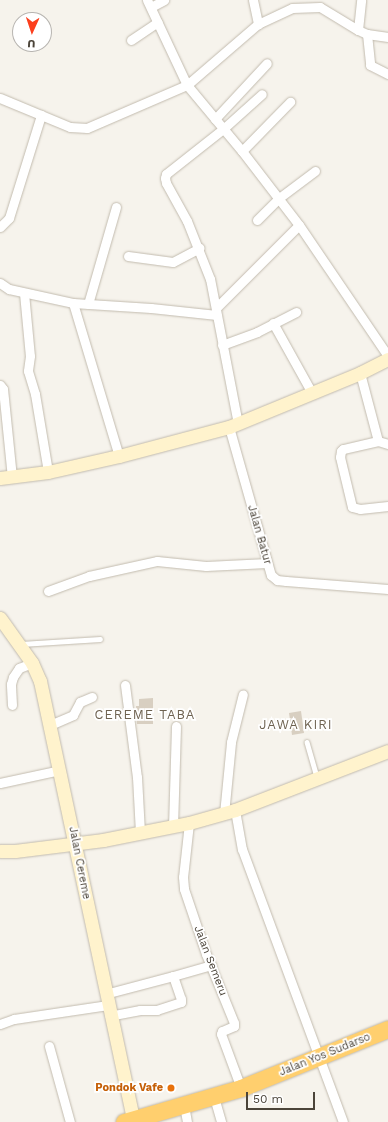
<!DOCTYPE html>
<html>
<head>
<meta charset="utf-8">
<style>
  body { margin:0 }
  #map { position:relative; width:388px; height:1122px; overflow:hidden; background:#f6f3ec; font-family:"Work Sans",sans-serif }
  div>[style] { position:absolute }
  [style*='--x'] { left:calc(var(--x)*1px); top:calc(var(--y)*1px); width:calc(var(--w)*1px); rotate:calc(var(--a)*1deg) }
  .building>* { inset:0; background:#d8cfc1 }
  .roads { filter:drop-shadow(0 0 1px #c2bbae) drop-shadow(0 0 1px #c2bbae) }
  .lane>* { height:4.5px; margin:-2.25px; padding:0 2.25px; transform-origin:2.25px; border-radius:2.25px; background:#fff }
  .street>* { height:9px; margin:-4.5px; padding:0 4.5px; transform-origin:4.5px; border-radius:4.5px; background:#fff }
  .secondary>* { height:13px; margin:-6.5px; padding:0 6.5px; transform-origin:6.5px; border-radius:6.5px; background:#fff3cd }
  .highway>* { height:17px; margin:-8.5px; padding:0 8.5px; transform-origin:8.5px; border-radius:8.5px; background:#ffcf6e }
  .dots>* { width:11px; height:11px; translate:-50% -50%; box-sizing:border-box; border:2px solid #fff; border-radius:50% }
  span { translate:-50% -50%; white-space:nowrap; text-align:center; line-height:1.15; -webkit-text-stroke:3.5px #fff; paint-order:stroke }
  .street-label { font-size:11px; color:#4b4439 }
  .food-label { font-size:11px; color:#c56008; font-weight:700 }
  .right { translate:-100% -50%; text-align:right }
  .quarter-label { font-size:13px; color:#6e6250; letter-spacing:1px }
  .north { position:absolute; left:12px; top:12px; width:40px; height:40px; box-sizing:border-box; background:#fff; border:1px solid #b7b4b0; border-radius:50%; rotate:183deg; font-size:11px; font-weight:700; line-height:16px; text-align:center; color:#4b4439 }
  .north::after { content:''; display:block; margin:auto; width:14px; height:18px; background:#fc3f1d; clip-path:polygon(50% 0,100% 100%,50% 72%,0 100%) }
  .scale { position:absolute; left:246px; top:1092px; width:69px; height:18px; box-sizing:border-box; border:2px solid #4b4439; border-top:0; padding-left:5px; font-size:12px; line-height:14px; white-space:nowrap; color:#4b4439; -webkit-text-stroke:3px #fff; paint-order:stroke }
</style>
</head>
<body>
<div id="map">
  <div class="building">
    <i style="clip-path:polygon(153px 698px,153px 724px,137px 724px,136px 706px,139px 706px,139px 699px)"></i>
    <i style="clip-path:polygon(301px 711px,304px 733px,292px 735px,289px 713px)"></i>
  </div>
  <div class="roads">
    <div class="lane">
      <i style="--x:21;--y:644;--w:79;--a:-3.6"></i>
      <i style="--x:307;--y:742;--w:35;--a:74"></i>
    </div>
    <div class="street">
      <i style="--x:147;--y:0;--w:94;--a:64.8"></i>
      <i style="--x:187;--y:85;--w:86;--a:50.2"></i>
      <i style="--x:242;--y:151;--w:93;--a:52.4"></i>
      <i style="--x:299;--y:225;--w:158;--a:55.8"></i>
      <i style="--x:253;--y:0;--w:25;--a:78"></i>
      <i style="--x:151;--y:7;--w:15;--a:-28"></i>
      <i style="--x:358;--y:30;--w:30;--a:-84"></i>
      <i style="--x:367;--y:34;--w:31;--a:84"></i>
      <i style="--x:370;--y:65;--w:20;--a:27"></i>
      <i style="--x:131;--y:40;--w:32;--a:-34"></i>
      <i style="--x:0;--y:98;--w:76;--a:22.5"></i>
      <i style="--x:70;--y:127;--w:17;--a:3"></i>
      <i style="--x:87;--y:128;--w:109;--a:-23.3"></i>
      <i style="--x:187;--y:85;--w:94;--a:-40.7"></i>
      <i style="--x:258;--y:24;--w:38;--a:-25"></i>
      <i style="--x:292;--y:8;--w:28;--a:-2"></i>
      <i style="--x:320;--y:7;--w:44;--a:31.2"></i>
      <i style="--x:358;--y:30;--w:10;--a:24"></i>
      <i style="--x:367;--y:34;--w:21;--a:8"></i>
      <i style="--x:215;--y:119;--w:76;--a:-47.1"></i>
      <i style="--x:242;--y:151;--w:69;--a:-45.6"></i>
      <i style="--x:257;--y:220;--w:31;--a:-45"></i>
      <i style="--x:279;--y:198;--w:45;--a:-36.9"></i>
      <i style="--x:0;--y:227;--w:13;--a:-45"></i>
      <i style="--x:9;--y:218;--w:108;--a:-72.7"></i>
      <i style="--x:128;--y:256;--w:45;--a:7.6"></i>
      <i style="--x:173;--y:262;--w:30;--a:-28"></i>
      <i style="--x:0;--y:283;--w:11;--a:34"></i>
      <i style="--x:9;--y:289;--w:66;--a:12.3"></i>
      <i style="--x:73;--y:303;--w:160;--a:73.3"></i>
      <i style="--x:24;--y:293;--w:63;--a:84.6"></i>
      <i style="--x:30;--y:356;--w:15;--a:98"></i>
      <i style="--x:28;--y:371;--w:24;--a:73"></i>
      <i style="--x:35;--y:394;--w:79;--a:80.5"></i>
      <i style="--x:73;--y:303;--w:78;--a:3.7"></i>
      <i style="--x:151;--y:308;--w:66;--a:6.1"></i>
      <i style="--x:88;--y:304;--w:101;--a:-73.9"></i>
      <i style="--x:216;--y:308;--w:117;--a:-45"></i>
      <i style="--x:273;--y:323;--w:80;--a:60.9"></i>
      <i style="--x:222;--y:345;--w:37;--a:-20"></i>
      <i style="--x:257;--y:332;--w:44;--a:-27.1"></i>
      <i style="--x:360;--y:373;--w:70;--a:75.2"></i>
      <i style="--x:378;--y:441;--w:10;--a:17"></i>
      <i style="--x:0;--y:385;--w:5;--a:53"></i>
      <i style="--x:3;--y:389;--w:88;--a:84.2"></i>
      <i style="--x:238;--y:424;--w:148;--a:-100.9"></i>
      <i style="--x:210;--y:279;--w:62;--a:-111.6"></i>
      <i style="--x:187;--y:221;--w:43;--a:-118.9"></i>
      <i style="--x:166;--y:183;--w:5;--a:-101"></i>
      <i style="--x:165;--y:178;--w:4;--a:-76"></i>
      <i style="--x:166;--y:174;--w:73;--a:-38.3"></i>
      <i style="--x:223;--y:129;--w:52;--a:-41.9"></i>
      <i style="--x:229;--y:427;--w:154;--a:74.2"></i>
      <i style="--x:271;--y:575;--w:8;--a:40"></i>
      <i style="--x:277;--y:580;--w:9;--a:6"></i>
      <i style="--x:286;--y:581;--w:102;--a:4.5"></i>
      <i style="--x:378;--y:441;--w:36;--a:167"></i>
      <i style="--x:343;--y:449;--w:3;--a:135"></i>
      <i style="--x:341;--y:451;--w:6;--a:99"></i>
      <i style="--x:340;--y:457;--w:51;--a:76.5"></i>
      <i style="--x:352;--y:507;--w:8;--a:14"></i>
      <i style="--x:360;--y:509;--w:28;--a:-6"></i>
      <i style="--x:48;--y:591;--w:44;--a:-20.1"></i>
      <i style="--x:89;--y:576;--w:70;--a:-12.4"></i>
      <i style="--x:157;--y:561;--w:49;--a:5.8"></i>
      <i style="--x:206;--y:566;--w:61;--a:-2.8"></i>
      <i style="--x:125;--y:685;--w:93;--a:82.6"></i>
      <i style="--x:137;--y:777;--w:55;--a:86.9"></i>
      <i style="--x:12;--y:705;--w:21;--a:-93"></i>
      <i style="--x:11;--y:684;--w:7;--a:-74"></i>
      <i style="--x:13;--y:677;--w:11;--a:-56"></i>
      <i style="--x:19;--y:668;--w:14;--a:-21"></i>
      <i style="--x:50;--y:725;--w:25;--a:-23"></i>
      <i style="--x:73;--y:715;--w:15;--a:-62"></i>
      <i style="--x:80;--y:702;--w:13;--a:-23"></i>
      <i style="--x:0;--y:783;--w:61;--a:-12.2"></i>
      <i style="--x:235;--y:810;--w:40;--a:80"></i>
      <i style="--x:242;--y:849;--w:291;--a:69.7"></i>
      <i style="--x:224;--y:814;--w:72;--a:-84.4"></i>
      <i style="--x:231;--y:742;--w:49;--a:-76"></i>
      <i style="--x:189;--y:823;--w:54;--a:96.3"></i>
      <i style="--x:183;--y:877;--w:12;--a:85"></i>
      <i style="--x:184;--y:889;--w:69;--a:71.3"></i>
      <i style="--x:206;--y:954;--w:74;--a:67.9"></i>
      <i style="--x:234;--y:1023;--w:3;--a:90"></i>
      <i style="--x:234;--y:1026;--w:13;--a:157"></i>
      <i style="--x:222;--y:1031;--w:3;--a:108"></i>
      <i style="--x:221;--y:1034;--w:58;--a:69.7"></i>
      <i style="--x:173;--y:827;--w:101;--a:-88.3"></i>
      <i style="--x:173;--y:976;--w:40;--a:-16"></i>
      <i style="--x:105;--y:994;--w:70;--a:-14.8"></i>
      <i style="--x:173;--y:976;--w:24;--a:71"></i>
      <i style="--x:181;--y:999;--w:3;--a:90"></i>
      <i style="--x:181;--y:1002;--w:25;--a:162"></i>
      <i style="--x:157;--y:1010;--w:17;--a:180"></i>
      <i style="--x:140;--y:1010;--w:31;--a:169"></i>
      <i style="--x:0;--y:1024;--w:15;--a:-20"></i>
      <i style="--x:14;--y:1019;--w:95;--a:-8.5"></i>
      <i style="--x:49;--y:1046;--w:79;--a:74.6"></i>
      <i style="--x:214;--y:1097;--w:26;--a:74"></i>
      <i style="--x:184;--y:1105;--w:17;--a:80"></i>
    </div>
    <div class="secondary">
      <i style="--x:0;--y:478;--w:48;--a:-7.1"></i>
      <i style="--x:48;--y:472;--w:73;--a:-12.7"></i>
      <i style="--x:119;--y:456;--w:114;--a:-14.8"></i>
      <i style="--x:229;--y:427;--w:142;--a:-22.4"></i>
      <i style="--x:360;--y:373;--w:31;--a:-27"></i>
      <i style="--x:0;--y:618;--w:55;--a:54.6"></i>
      <i style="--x:32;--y:663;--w:20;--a:66"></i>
      <i style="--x:40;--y:681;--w:449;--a:78"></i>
      <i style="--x:0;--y:851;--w:15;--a:0"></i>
      <i style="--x:15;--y:851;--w:89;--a:-7.1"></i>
      <i style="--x:103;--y:840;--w:88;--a:-11.2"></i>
      <i style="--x:189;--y:823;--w:48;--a:-15.8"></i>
      <i style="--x:235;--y:810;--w:164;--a:-21.1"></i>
    </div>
    <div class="highway">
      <i style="--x:124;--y:1122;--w:122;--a:-16.2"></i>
      <i style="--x:241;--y:1088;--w:158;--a:-21.9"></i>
    </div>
  </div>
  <div class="dots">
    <i style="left:171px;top:1088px;background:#e8710a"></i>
  </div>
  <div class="street-label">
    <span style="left:259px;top:535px;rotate:74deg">Jalan Batur</span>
    <span style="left:79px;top:863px;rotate:79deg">Jalan Cereme</span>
    <span style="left:210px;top:961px;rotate:69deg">Jalan Semeru</span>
    <span style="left:325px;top:1055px;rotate:-22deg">Jalan Yos Sudarso</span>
  </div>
  <div class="food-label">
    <span class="right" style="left:163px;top:1088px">Pondok Vafe</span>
  </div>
  <div class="quarter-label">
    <span style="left:145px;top:715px">CEREME TABA</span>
    <span style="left:296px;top:725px">JAWA KIRI</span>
  </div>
  <div class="north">U</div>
  <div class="scale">50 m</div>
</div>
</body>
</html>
